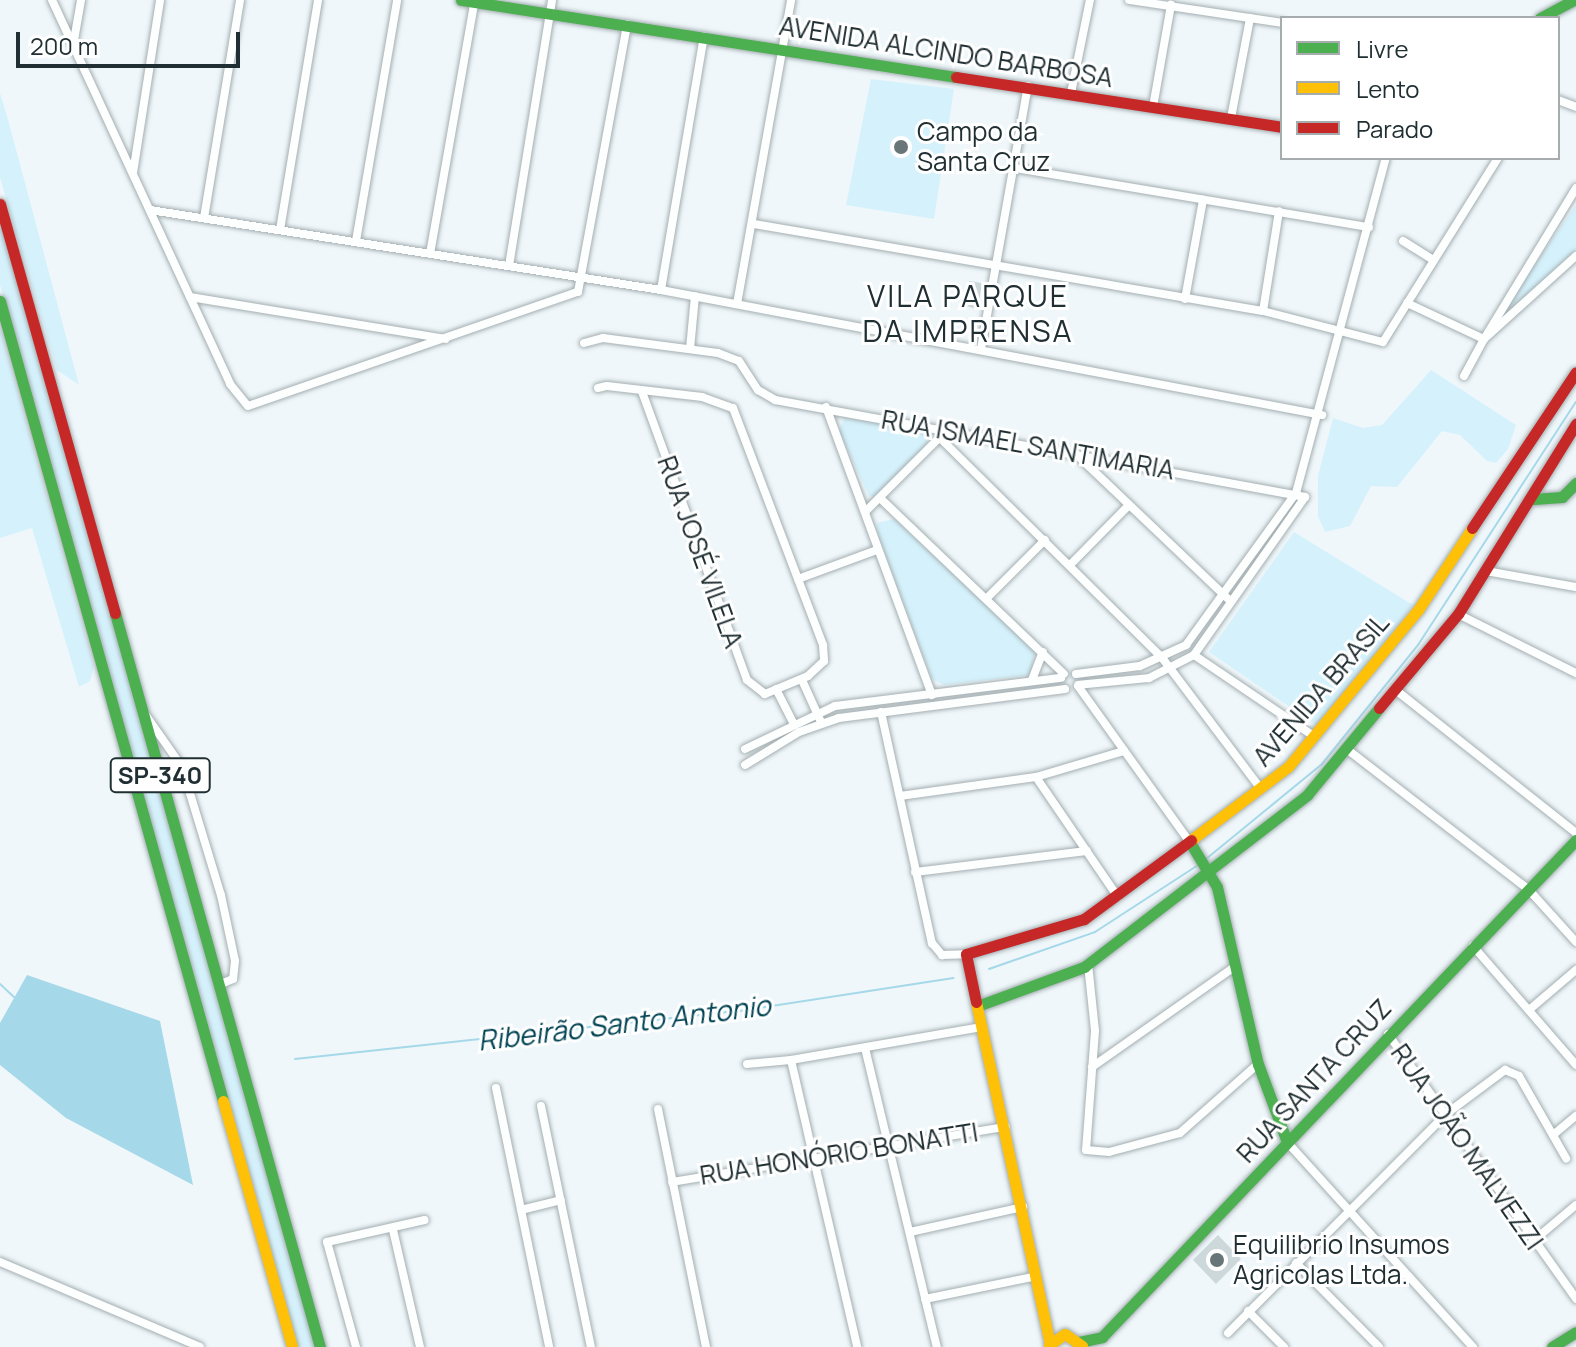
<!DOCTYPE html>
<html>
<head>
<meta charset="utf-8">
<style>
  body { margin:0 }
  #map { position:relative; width:1576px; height:1347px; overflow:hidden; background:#eff7fa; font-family:Manrope,sans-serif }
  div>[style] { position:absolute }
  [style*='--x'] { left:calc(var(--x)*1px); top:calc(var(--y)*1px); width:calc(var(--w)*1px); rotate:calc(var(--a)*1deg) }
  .green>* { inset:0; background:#d5f2fc }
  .water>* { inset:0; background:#a5d8e8 }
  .stream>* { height:2px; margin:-1px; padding:0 1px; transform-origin:1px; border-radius:1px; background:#a5d8e8 }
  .building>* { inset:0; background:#cdd8db }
  .roads { filter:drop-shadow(0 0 2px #a4aeb1) drop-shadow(0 0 2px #a4aeb1) }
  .street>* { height:8px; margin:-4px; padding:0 4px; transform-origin:4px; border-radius:4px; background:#fdfefe }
  .fast>* { height:11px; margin:-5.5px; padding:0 5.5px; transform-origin:5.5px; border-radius:5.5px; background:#4caf50 }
  .slow>* { height:11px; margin:-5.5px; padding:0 5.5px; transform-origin:5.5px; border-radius:5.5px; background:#ffc107 }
  .jam>* { height:11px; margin:-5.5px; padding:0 5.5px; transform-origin:5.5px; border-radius:5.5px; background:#c62828 }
  .dots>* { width:22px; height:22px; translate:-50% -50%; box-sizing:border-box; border:4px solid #fff; border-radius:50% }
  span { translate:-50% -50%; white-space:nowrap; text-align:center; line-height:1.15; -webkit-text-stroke:6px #fff; paint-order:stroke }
  .shield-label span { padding:2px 6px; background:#fff; border:2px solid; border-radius:6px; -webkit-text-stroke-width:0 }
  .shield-label { font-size:24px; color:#202f33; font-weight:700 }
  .street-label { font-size:26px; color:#202f33 }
  .poi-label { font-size:26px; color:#202f33 }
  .left { translate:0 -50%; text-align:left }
  .water-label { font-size:28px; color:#004352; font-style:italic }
  .quarter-label { font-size:30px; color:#202f33; letter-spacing:2px }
  .legend { position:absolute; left:1280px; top:16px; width:280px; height:144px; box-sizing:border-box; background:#fff; border:2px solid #a6acad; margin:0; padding:10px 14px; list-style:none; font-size:24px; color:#202f33 }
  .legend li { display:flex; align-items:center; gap:16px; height:40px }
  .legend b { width:40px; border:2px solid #a6acad }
  .scale { position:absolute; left:16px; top:32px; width:224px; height:36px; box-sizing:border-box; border:4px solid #202f33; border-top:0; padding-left:10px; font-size:24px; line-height:28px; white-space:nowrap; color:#202f33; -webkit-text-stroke:6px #fff; paint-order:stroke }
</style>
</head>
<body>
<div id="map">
  <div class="green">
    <i style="clip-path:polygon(871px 79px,954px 89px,934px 219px,846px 205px)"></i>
    <i style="clip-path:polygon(0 93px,9px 123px,79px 385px,57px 370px,0 178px)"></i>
    <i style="clip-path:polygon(1576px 205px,1576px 250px,1516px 307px,1504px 309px)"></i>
    <i style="clip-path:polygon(0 218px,315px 1347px,296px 1347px,92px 619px,0 285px)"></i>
    <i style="clip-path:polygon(0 328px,94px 667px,90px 681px,79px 687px,32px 528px,0 538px)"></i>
    <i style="clip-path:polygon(1431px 370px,1516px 425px,1508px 449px,1496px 463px,1487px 461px,1460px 435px,1442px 431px,1397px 487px,1371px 486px,1350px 526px,1325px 532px,1318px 516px,1318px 476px,1333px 418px,1363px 428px,1382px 425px)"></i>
    <i style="clip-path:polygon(845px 416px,923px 430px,928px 443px,877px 497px,869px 496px,839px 431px)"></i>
    <i style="clip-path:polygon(894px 519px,1035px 650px,1030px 675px,944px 685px,932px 679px,878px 535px,877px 523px)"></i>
    <i style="clip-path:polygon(1294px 532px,1413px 605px,1319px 727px,1209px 652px)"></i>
  </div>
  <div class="water">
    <i style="clip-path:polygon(27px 975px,160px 1021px,193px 1185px,66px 1118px,0 1065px,0 1023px)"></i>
  </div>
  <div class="stream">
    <i style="--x:1206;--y:859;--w:150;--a:-39.3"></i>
    <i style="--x:1322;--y:764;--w:153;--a:-51.1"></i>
    <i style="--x:1418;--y:645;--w:290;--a:-57"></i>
    <i style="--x:989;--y:969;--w:112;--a:-19.2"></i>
    <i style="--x:1095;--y:932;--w:123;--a:-33"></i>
    <i style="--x:0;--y:984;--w:19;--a:43"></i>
    <i style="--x:295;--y:1059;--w:448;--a:-6.2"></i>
    <i style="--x:740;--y:1011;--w:216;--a:-8.8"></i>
  </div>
  <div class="building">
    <i style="clip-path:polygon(969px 281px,982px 283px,978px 309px,966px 306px)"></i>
    <i style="clip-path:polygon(1218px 1235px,1241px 1259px,1216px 1284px,1193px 1260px)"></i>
  </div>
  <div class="roads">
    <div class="street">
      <i style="--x:52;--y:0;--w:423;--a:65.1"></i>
      <i style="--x:230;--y:384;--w:28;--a:51"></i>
      <i style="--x:248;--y:406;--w:349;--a:-19.1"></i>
      <i style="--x:578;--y:292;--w:272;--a:-79.6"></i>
      <i style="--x:1129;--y:0;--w:155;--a:8.5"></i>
      <i style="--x:73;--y:46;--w:47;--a:-80.1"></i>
      <i style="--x:1071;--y:93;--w:95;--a:-78.5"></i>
      <i style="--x:1558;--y:100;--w:19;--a:21"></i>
      <i style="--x:1153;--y:107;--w:104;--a:-80"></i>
      <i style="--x:1231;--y:118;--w:102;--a:-79.2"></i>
      <i style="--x:1015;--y:168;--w:359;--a:9.5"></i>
      <i style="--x:133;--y:173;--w:175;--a:-81.1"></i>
      <i style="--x:150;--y:210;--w:517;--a:8.9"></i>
      <i style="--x:661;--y:290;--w:673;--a:10.71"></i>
      <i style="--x:204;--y:218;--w:221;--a:-80.6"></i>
      <i style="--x:754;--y:224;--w:516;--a:9.7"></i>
      <i style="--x:1263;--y:311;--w:124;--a:14.5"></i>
      <i style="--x:1383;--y:342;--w:217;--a:-58"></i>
      <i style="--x:280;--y:230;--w:233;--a:-80.6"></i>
      <i style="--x:356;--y:241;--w:244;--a:-80.3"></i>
      <i style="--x:1403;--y:241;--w:36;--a:32"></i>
      <i style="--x:430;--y:254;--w:258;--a:-80"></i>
      <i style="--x:509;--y:266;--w:269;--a:-80.8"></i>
      <i style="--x:661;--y:290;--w:257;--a:-80.4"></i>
      <i style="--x:190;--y:297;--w:259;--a:9.3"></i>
      <i style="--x:1185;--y:299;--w:101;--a:-79.7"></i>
      <i style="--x:1407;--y:303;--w:85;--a:25.1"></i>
      <i style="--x:1484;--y:339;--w:177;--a:-58.6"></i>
      <i style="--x:737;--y:304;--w:309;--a:-79.9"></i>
      <i style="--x:1263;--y:311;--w:101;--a:-80.9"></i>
      <i style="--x:584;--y:343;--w:20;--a:-15"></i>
      <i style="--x:603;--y:338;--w:116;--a:7.4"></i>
      <i style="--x:718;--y:353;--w:22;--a:21"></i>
      <i style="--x:739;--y:361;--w:35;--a:57"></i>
      <i style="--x:758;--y:390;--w:20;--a:30"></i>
      <i style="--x:775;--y:400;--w:539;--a:10.37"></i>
      <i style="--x:1305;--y:497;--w:193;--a:125.1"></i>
      <i style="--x:1194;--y:655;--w:51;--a:152.9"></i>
      <i style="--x:1149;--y:678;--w:71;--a:174.4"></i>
      <i style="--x:690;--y:349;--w:53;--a:-84.6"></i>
      <i style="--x:981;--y:349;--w:267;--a:-79.9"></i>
      <i style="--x:1464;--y:376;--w:42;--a:-61.6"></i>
      <i style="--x:1484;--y:339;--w:124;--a:-42.1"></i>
      <i style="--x:598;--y:388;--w:9;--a:-13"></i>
      <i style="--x:607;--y:386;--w:96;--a:6.6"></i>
      <i style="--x:702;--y:397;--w:33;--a:20"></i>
      <i style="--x:733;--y:408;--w:254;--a:69.2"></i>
      <i style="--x:823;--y:645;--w:16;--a:86"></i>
      <i style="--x:824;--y:661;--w:22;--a:137"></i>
      <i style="--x:808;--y:676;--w:47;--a:157.3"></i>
      <i style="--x:765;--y:694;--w:23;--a:-142"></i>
      <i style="--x:747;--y:680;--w:307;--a:-110"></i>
      <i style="--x:826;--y:407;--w:307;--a:69.8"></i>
      <i style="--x:940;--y:438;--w:314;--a:44.7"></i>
      <i style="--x:1163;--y:659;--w:163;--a:53"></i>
      <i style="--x:1077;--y:455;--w:209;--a:43.6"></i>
      <i style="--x:881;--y:499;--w:253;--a:43.7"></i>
      <i style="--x:865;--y:512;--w:110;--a:-45"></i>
      <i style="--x:1070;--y:565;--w:84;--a:-45.5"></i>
      <i style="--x:1486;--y:571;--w:91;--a:10.1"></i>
      <i style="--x:798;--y:579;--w:84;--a:-20.2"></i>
      <i style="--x:987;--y:598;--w:82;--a:-45"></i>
      <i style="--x:1458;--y:614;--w:132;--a:26.6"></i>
      <i style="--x:1194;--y:655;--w:146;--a:34.1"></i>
      <i style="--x:1076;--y:674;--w:64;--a:-7.1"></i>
      <i style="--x:1140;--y:666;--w:51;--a:-24.5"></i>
      <i style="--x:1186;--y:645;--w:188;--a:-54.1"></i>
      <i style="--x:1296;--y:493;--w:347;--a:-75"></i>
      <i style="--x:802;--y:680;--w:46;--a:65.7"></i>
      <i style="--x:1032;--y:680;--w:30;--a:-69"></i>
      <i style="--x:1078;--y:686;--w:194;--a:54.4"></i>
      <i style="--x:776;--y:689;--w:39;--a:63"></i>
      <i style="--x:1397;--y:691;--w:228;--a:38.4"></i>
      <i style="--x:881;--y:712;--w:237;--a:77.6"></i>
      <i style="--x:932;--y:943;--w:16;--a:50"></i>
      <i style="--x:942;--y:955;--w:24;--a:-2"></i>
      <i style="--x:145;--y:714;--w:65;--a:55.1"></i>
      <i style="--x:182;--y:767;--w:134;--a:73.1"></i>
      <i style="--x:221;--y:895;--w:67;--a:78"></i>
      <i style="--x:235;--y:961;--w:18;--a:96"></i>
      <i style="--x:233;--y:979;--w:16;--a:158"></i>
      <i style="--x:745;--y:749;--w:100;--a:-25.5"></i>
      <i style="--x:835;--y:706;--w:228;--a:-7.1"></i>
      <i style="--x:1348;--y:750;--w:229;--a:37.7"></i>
      <i style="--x:1529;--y:890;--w:70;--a:47.9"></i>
      <i style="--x:745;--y:765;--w:63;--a:-31.4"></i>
      <i style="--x:799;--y:732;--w:42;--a:-19.3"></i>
      <i style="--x:839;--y:718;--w:228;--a:-7.3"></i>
      <i style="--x:1036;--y:777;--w:145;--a:55.7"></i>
      <i style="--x:900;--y:796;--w:137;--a:-8"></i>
      <i style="--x:1036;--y:777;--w:92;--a:-16.5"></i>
      <i style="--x:915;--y:872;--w:173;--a:-7"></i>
      <i style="--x:1473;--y:946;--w:157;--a:49.1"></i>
      <i style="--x:1088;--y:964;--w:67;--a:84"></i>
      <i style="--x:1095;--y:1031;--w:119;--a:94.3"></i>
      <i style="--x:1086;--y:1150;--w:23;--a:5"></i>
      <i style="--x:1109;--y:1152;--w:73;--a:-15"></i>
      <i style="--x:1180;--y:1133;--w:104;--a:-41.5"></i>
      <i style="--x:1529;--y:1010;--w:62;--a:-40.4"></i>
      <i style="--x:1388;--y:1034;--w:325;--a:54.6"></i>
      <i style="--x:865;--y:1048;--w:308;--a:76.5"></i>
      <i style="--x:791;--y:1060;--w:195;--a:-9.8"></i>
      <i style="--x:747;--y:1064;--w:44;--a:-5.2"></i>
      <i style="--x:791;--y:1060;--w:294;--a:77"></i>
      <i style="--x:1092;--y:1067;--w:177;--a:-35.1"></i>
      <i style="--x:496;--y:1088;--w:264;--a:78.4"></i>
      <i style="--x:541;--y:1106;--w:246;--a:78.3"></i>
      <i style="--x:658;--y:1109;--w:243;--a:78.6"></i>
      <i style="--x:1553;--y:1135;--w:30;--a:-40"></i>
      <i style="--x:1287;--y:1142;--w:277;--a:47.8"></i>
      <i style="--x:672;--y:1182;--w:338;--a:-9.4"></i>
      <i style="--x:521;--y:1210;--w:41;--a:-14"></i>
      <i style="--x:393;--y:1230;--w:120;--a:77"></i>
      <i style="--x:910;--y:1232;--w:116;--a:-12.5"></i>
      <i style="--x:1532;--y:1242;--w:57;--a:-40.1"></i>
      <i style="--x:0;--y:1262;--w:217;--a:23"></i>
      <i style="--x:1296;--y:1263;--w:118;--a:45.3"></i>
      <i style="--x:925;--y:1299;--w:114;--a:-11.6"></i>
      <i style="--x:1248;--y:1311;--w:51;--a:45"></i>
      <i style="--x:1228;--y:1333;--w:309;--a:-45.1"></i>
      <i style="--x:1446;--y:1114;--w:74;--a:-36.7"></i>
      <i style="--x:1505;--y:1070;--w:15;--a:23"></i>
      <i style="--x:1519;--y:1076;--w:95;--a:60.2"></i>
      <i style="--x:356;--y:1347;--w:109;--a:-105.4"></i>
      <i style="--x:327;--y:1242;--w:100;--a:-12.7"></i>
    </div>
    <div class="fast">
      <i style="--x:461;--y:0;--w:501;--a:8.84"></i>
      <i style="--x:1540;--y:18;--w:38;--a:-28"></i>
      <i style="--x:0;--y:301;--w:830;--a:74.42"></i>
      <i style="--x:1534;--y:499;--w:28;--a:-4"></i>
      <i style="--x:1562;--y:497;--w:20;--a:-45"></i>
      <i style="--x:115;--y:613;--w:762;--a:74.4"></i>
      <i style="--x:1191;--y:844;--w:50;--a:58.8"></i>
      <i style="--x:1217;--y:887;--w:182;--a:77"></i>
      <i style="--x:1258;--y:1064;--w:83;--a:69.6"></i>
      <i style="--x:980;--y:1005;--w:111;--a:-20.1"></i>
      <i style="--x:1084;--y:967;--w:282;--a:-37.6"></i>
      <i style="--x:1307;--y:795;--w:113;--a:-50.4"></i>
      <i style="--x:1079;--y:1342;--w:24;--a:-12"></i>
      <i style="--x:1102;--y:1337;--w:687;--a:-46.36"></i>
      <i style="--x:1552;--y:1347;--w:28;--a:-32"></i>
    </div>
    <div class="slow">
      <i style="--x:1191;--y:840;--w:121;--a:-37"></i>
      <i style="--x:1288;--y:767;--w:204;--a:-50.4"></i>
      <i style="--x:1418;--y:610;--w:98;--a:-56.6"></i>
      <i style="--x:976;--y:1002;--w:349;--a:77.8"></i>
      <i style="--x:223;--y:1101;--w:255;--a:74.3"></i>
      <i style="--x:1049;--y:1345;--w:19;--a:-35"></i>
      <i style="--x:1065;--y:1334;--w:21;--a:35"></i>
    </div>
    <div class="jam">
      <i style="--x:956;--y:77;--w:330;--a:8.7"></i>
      <i style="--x:0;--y:204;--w:425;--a:74.3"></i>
      <i style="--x:1472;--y:528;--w:187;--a:-56.3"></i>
      <i style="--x:1379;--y:708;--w:123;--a:-50"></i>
      <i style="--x:1458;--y:614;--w:224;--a:-58.2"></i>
      <i style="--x:976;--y:1002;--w:49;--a:-101.8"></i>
      <i style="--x:966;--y:954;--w:123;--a:-16.5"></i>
      <i style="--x:1084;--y:919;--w:133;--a:-36.4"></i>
    </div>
  </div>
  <div class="dots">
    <i style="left:901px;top:147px;background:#687579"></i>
    <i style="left:1217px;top:1260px;background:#687579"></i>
  </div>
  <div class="shield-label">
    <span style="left:160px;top:775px">SP-340</span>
  </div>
  <div class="street-label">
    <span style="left:946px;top:52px;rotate:9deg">AVENIDA ALCINDO BARBOSA</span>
    <span style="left:1028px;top:445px;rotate:10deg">RUA ISMAEL SANTIMARIA</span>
    <span style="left:700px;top:552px;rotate:70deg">RUA JOSÉ VILELA</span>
    <span style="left:1321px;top:690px;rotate:-49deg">AVENIDA BRASIL</span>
    <span style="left:1314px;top:1081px;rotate:-47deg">RUA SANTA CRUZ</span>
    <span style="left:1467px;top:1147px;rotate:55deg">RUA JOÃO MALVEZZI</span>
    <span style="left:839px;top:1154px;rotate:-9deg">RUA HONÓRIO BONATTI</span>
  </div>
  <div class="poi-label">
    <span class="left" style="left:917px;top:147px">Campo da<br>Santa Cruz</span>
    <span class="left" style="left:1233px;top:1260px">Equilibrio Insumos<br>Agricolas Ltda.</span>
  </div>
  <div class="water-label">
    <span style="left:624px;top:1022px;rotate:-7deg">Ribeirão Santo Antonio</span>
  </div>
  <div class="quarter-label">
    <span style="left:968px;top:313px">VILA PARQUE<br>DA IMPRENSA</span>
  </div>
  <ul class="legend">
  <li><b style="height:10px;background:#4caf50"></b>Livre</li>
  <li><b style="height:10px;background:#ffc107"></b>Lento</li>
  <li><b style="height:10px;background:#c62828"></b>Parado</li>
  </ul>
  <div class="scale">200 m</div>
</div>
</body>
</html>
